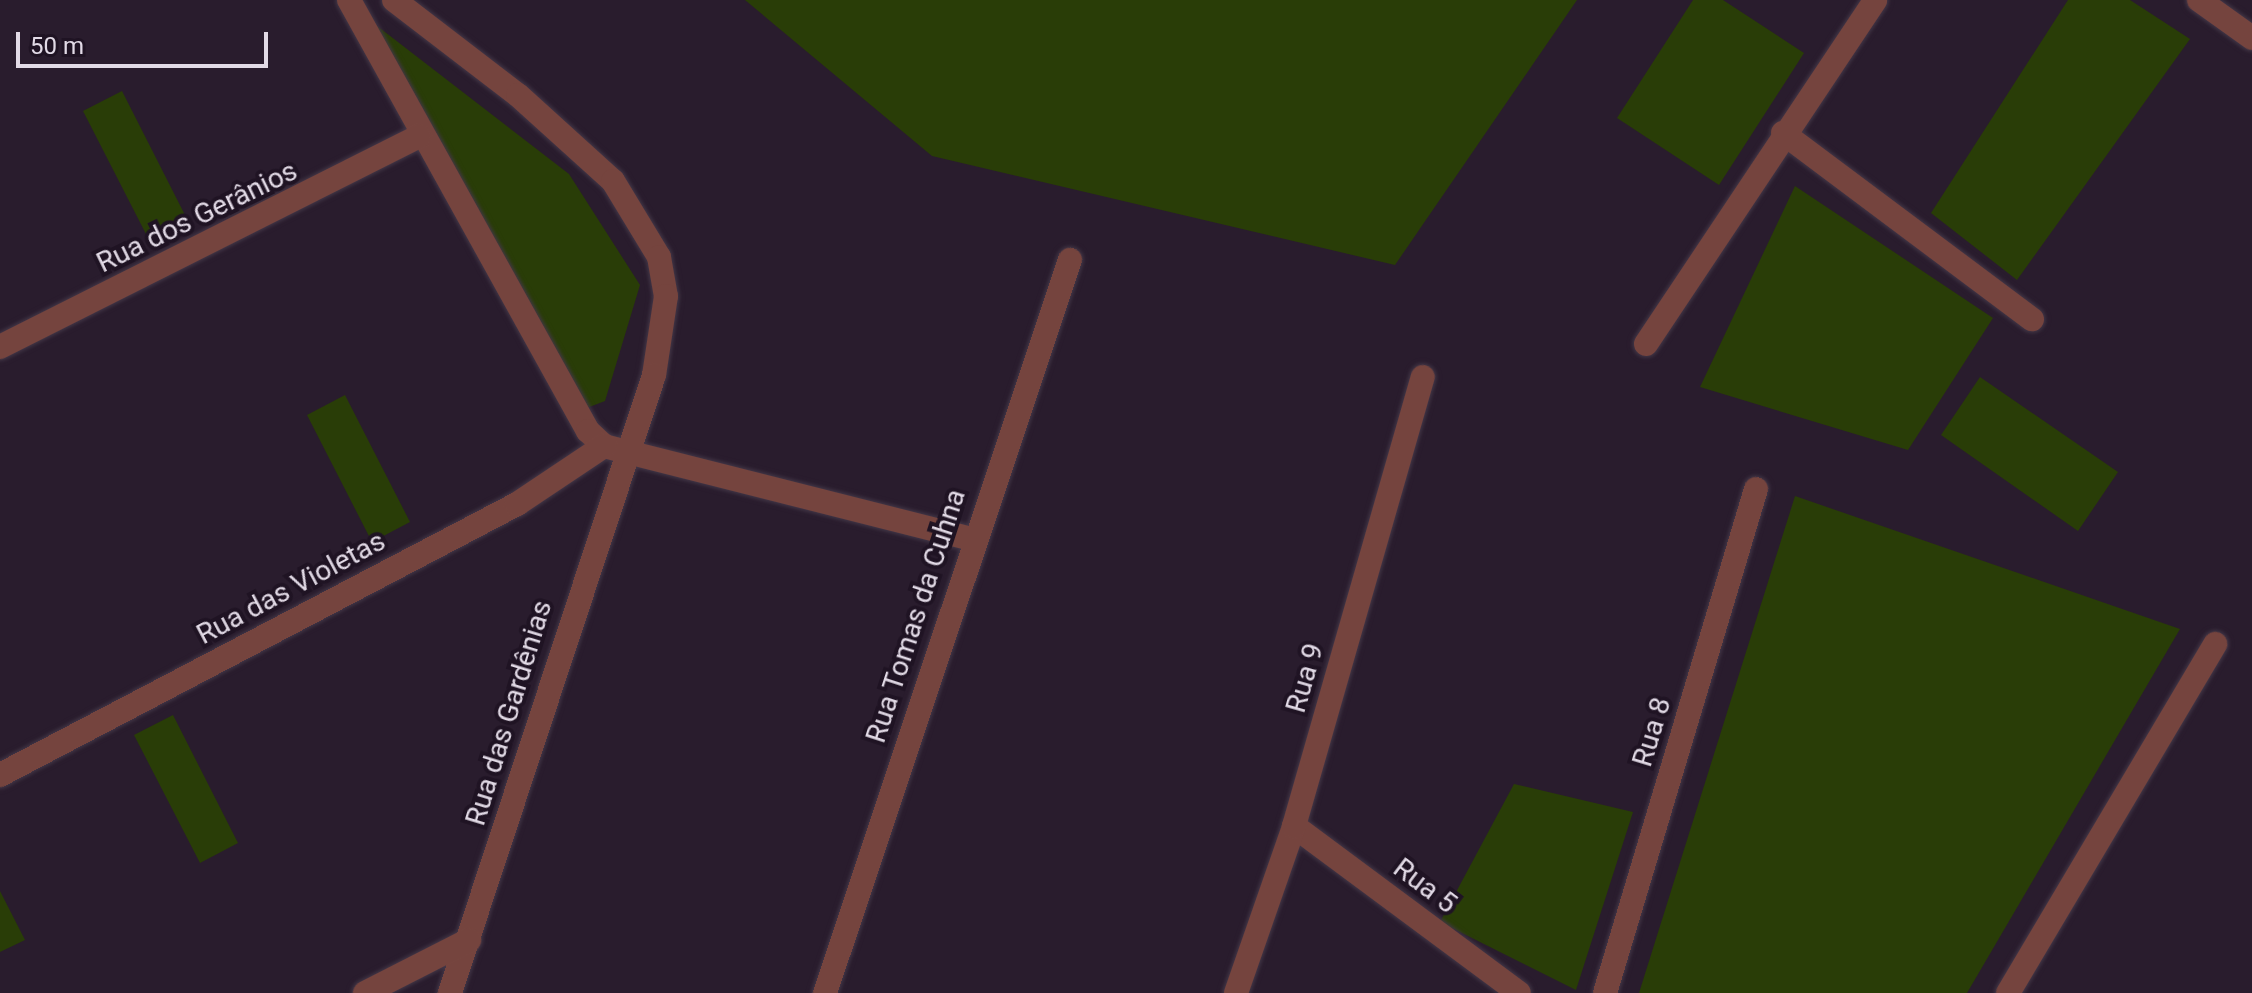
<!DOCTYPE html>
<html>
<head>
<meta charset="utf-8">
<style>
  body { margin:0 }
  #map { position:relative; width:2252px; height:993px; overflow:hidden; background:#291c2d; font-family:Roboto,sans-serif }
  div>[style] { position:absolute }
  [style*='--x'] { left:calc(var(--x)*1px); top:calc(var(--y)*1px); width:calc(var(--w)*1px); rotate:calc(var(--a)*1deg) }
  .green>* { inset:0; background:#293d07 }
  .roads { filter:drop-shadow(0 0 2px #433747) drop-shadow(0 0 2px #433747) }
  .minor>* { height:24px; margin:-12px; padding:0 12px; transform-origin:12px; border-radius:12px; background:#75443e }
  span { translate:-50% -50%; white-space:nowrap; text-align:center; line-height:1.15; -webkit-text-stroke:8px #1f1323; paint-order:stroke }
  .street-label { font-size:28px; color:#e2dae6 }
  .scale { position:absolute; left:16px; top:32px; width:252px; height:36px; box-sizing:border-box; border:4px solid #e2dae6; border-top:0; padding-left:10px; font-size:24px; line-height:28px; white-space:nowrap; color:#e2dae6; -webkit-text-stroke:6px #1f1323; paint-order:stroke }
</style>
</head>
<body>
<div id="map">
  <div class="green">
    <i style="clip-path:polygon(745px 0,1577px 0,1395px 265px,932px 156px)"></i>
    <i style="clip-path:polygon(1693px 0,1723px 0,1804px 53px,1719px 185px,1617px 118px)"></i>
    <i style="clip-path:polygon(2068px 0,2130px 0,2190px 39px,2017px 280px,1931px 213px)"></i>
    <i style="clip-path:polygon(372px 22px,569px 174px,640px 285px,605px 401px,584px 409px)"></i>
    <i style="clip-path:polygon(122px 91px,187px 219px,148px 238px,83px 111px)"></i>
    <i style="clip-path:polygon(1795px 186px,1993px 318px,1908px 450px,1700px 387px)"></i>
    <i style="clip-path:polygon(1980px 377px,2118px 472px,2078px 531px,1941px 435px)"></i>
    <i style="clip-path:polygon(345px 395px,410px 522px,372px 542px,307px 415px)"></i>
    <i style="clip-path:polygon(1795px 496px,2180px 629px,1967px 993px,1639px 993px)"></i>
    <i style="clip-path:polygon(173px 715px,238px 843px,200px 863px,134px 735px)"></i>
    <i style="clip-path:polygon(1514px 784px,1633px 812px,1576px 990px,1440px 922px)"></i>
    <i style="clip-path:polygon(0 891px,25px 940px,0 952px)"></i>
  </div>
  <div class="roads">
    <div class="minor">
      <i style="--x:349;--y:0;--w:493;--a:61"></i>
      <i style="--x:588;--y:431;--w:22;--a:43"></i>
      <i style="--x:604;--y:446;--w:380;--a:14.2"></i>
      <i style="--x:394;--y:0;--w:156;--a:37.5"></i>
      <i style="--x:518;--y:95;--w:128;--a:42.2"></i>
      <i style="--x:613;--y:181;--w:89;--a:58.8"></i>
      <i style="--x:659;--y:257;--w:40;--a:80"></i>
      <i style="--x:666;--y:296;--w:80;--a:98.6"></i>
      <i style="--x:654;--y:375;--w:651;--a:108.27"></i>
      <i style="--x:2199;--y:0;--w:65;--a:35.6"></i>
      <i style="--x:1783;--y:133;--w:311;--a:36.8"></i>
      <i style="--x:1646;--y:344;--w:413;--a:-56.3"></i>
      <i style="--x:0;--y:347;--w:469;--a:-26.7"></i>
      <i style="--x:0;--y:775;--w:584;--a:-27.66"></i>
      <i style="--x:517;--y:504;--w:105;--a:-33.7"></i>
      <i style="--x:1294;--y:826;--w:280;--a:36.6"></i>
      <i style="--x:365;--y:993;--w:117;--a:-27"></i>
      <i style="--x:825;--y:993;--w:773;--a:-71.52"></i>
      <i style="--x:1236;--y:993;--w:177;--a:-70.8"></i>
      <i style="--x:1294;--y:826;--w:467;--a:-74"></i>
      <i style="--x:1605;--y:993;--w:526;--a:-73.32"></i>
      <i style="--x:2008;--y:993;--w:406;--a:-59.3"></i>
    </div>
  </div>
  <div class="street-label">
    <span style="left:197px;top:217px;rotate:-26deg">Rua dos Gerânios</span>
    <span style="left:291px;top:588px;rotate:-28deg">Rua das Violetas</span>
    <span style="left:916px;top:616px;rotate:-72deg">Rua Tomas da Cuhna</span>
    <span style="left:1305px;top:678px;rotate:-74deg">Rua 9</span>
    <span style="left:509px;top:713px;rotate:-73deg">Rua das Gardênias</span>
    <span style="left:1652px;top:732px;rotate:-73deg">Rua 8</span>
    <span style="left:1425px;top:886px;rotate:37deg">Rua 5</span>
  </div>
  <div class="scale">50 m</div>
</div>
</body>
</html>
